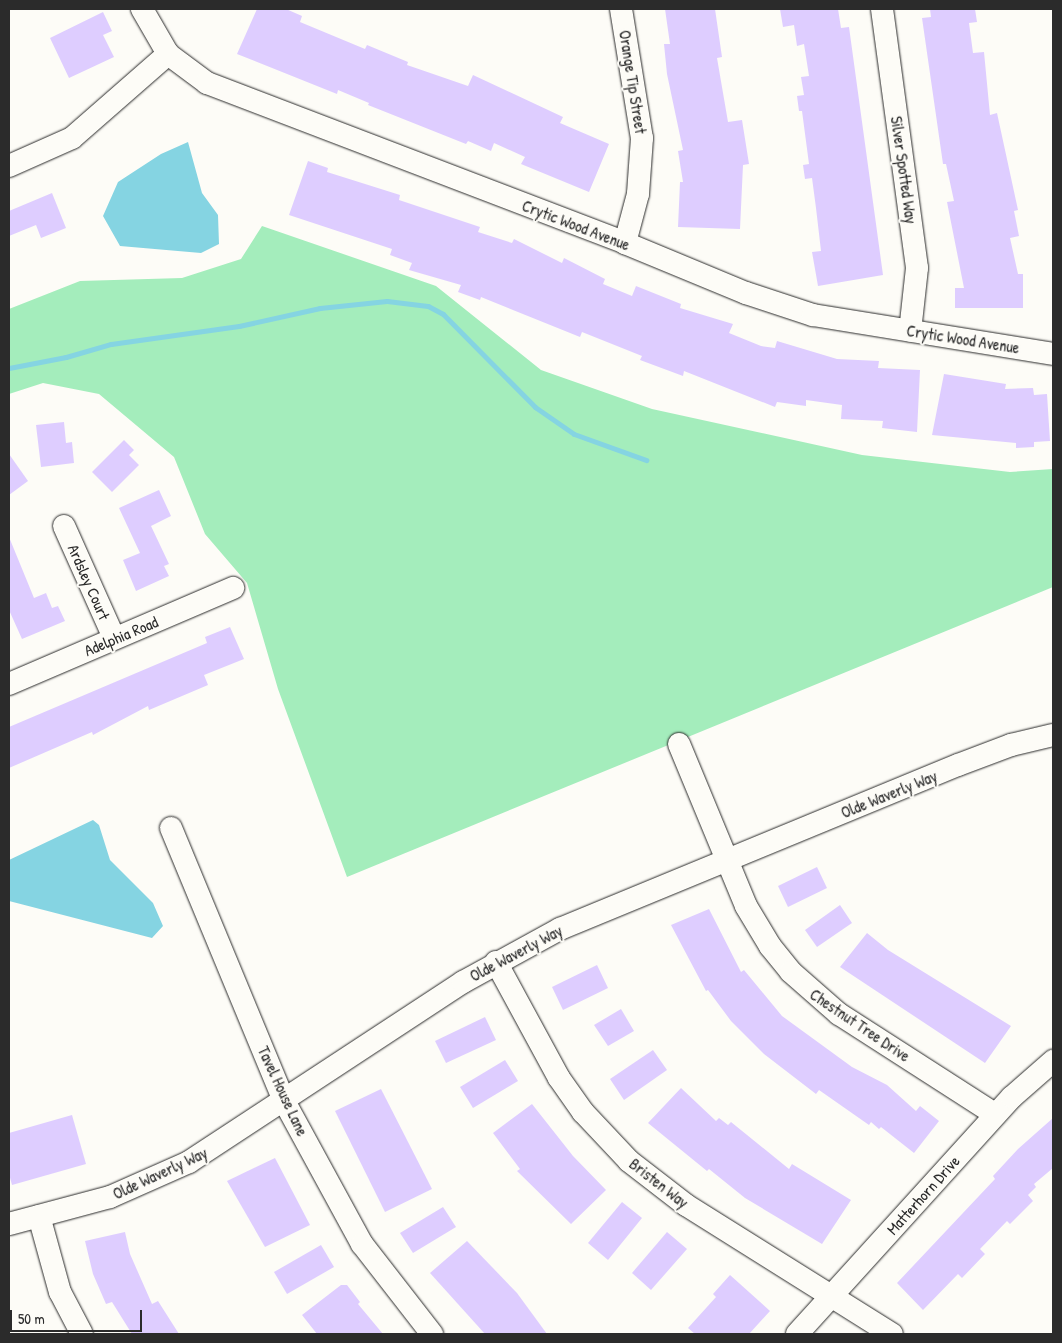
<!DOCTYPE html>
<html>
<head>
<meta charset="utf-8">
<style>
  body { margin:0 }
  #map { position:relative; width:1062px; height:1343px; overflow:hidden; background:#fdfcf7; font-family:"Patrick Hand",sans-serif }
  div>[style] { position:absolute }
  [style*='--x'] { left:calc(var(--x)*1px); top:calc(var(--y)*1px); width:calc(var(--w)*1px); rotate:calc(var(--a)*1deg) }
  .green>* { inset:0; background:#a4edbc }
  .water>* { inset:0; background:#85d4e2 }
  .stream>* { height:5px; margin:-2.5px; padding:0 2.5px; transform-origin:2.5px; border-radius:2.5px; background:#85d4e2 }
  .building>* { inset:0; background:#decdff }
  .roads { filter:drop-shadow(0 0 1px #2b2b2b) drop-shadow(0 0 1px #2b2b2b) }
  .minor>* { height:22px; margin:-11px; padding:0 11px; transform-origin:11px; border-radius:11px; background:#fdfcf7 }
  span { translate:-50% -50%; white-space:nowrap; text-align:center; line-height:1.15; -webkit-text-stroke:4px #fdfcf7; paint-order:stroke }
  .street-label { font-size:16px; color:#2b2b2b }
  .frame { position:absolute; inset:0; border:10px solid #2b2b2b; pointer-events:none }
  .scale { position:absolute; left:10px; top:1310px; width:132px; height:22px; box-sizing:border-box; border:2px solid #2b2b2b; border-top:0; padding-left:6px; font-size:15px; line-height:18px; white-space:nowrap; color:#2b2b2b; -webkit-text-stroke:4px #fdfcf7; paint-order:stroke }
</style>
</head>
<body>
<div id="map">
  <div class="green">
    <i style="clip-path:polygon(262px 226px,436px 286px,541px 370px,652px 409px,862px 455px,1010px 472px,1053px 469px,1053px 587px,347px 877px,278px 689px,247px 583px,205px 534px,174px 457px,99px 394px,43px 383px,9px 394px,9px 309px,80px 281px,182px 278px,241px 259px)"></i>
  </div>
  <div class="water">
    <i style="clip-path:polygon(188px 142px,202px 193px,218px 215px,219px 244px,201px 253px,120px 246px,103px 216px,118px 182px,161px 154px)"></i>
    <i style="clip-path:polygon(93px 820px,99px 825px,110px 860px,153px 903px,163px 926px,152px 938px,9px 901px,9px 860px)"></i>
  </div>
  <div class="stream">
    <i style="--x:9;--y:368;--w:58;--a:-10.9"></i>
    <i style="--x:66;--y:357;--w:47;--a:-16.1"></i>
    <i style="--x:111;--y:344;--w:129;--a:-8"></i>
    <i style="--x:239;--y:326;--w:83;--a:-12.5"></i>
    <i style="--x:320;--y:308;--w:67;--a:-6"></i>
    <i style="--x:387;--y:301;--w:41;--a:7"></i>
    <i style="--x:428;--y:306;--w:17;--a:28"></i>
    <i style="--x:443;--y:314;--w:131;--a:45.3"></i>
    <i style="--x:535;--y:407;--w:47;--a:34.7"></i>
    <i style="--x:574;--y:434;--w:77;--a:19.9"></i>
  </div>
  <div class="building">
    <i style="clip-path:polygon(257px 9px,286px 9px,302px 16px,300px 22px,365px 49px,367px 45px,408px 62px,407px 65px,468px 86px,473px 75px,563px 117px,560px 123px,609px 144px,589px 192px,521px 164px,525px 157px,494px 143px,491px 151px,468px 141px,466px 144px,368px 105px,369px 103px,338px 90px,337px 94px,237px 54px)"></i>
    <i style="clip-path:polygon(665px 9px,715px 9px,722px 57px,717px 58px,728px 122px,742px 120px,749px 164px,743px 165px,740px 229px,678px 227px,680px 182px,683px 182px,678px 151px,683px 150px,667px 74px,664px 44px,670px 44px)"></i>
    <i style="clip-path:polygon(780px 9px,838px 9px,841px 28px,849px 27px,883px 275px,818px 286px,812px 252px,821px 251px,816px 208px,812px 178px,805px 179px,803px 165px,809px 164px,802px 111px,799px 111px,797px 96px,804px 95px,801px 77px,809px 76px,804px 44px,797px 46px,794px 25px,783px 27px)"></i>
    <i style="clip-path:polygon(930px 9px,975px 9px,977px 22px,969px 23px,973px 53px,984px 52px,990px 115px,997px 113px,1018px 210px,1014px 211px,1019px 236px,1010px 238px,1018px 274px,1023px 274px,1023px 308px,955px 308px,955px 288px,964px 288px,947px 202px,954px 201px,946px 164px,943px 164px,922px 18px,931px 17px)"></i>
    <i style="clip-path:polygon(103px 12px,112px 31px,103px 35px,114px 57px,69px 78px,50px 38px)"></i>
    <i style="clip-path:polygon(308px 161px,328px 168px,327px 172px,400px 195px,399px 200px,480px 227px,478px 232px,512px 243px,514px 239px,562px 263px,564px 258px,605px 279px,603px 284px,632px 296px,636px 286px,681px 304px,680px 308px,733px 324px,729px 333px,761px 346px,775px 348px,777px 341px,837px 359px,879px 361px,878px 368px,920px 370px,917px 432px,882px 428px,883px 421px,841px 419px,842px 405px,806px 400px,806px 406px,777px 402px,775px 407px,684px 371px,683px 376px,640px 360px,642px 356px,582px 332px,580px 337px,481px 297px,480px 300px,458px 292px,461px 285px,409px 270px,412px 263px,390px 255px,392px 249px,289px 215px)"></i>
    <i style="clip-path:polygon(52px 193px,66px 228px,41px 238px,36px 225px,9px 236px,9px 211px)"></i>
    <i style="clip-path:polygon(944px 374px,1006px 384px,1005px 389px,1033px 388px,1034px 395px,1047px 394px,1050px 441px,1034px 442px,1034px 447px,1016px 448px,1016px 443px,932px 435px)"></i>
    <i style="clip-path:polygon(64px 422px,66px 443px,72px 442px,74px 463px,41px 467px,36px 425px)"></i>
    <i style="clip-path:polygon(124px 440px,134px 450px,129px 455px,139px 465px,112px 492px,92px 472px)"></i>
    <i style="clip-path:polygon(9px 454px,28px 481px,9px 495px)"></i>
    <i style="clip-path:polygon(159px 490px,171px 516px,151px 526px,169px 564px,164px 566px,169px 576px,136px 591px,123px 560px,140px 553px,119px 508px)"></i>
    <i style="clip-path:polygon(9px 537px,34px 598px,46px 593px,52px 608px,58px 606px,65px 621px,22px 639px,9px 610px)"></i>
    <i style="clip-path:polygon(230px 627px,244px 659px,204px 675px,208px 685px,149px 710px,148px 706px,93px 735px,92px 732px,9px 768px,9px 727px,207px 643px,205px 637px)"></i>
    <i style="clip-path:polygon(817px 867px,827px 888px,788px 907px,778px 886px)"></i>
    <i style="clip-path:polygon(840px 905px,852px 923px,817px 947px,805px 930px)"></i>
    <i style="clip-path:polygon(709px 909px,741px 972px,744px 970px,782px 1016px,852px 1067px,887px 1085px,916px 1111px,920px 1106px,939px 1121px,914px 1153px,881px 1127px,879px 1129px,871px 1122px,869px 1125px,819px 1090px,816px 1094px,764px 1054px,731px 1021px,708px 990px,706px 991px,671px 925px)"></i>
    <i style="clip-path:polygon(867px 933px,888px 950px,1011px 1026px,985px 1063px,840px 967px)"></i>
    <i style="clip-path:polygon(597px 965px,608px 988px,563px 1010px,552px 987px)"></i>
    <i style="clip-path:polygon(621px 1009px,634px 1031px,608px 1046px,594px 1025px)"></i>
    <i style="clip-path:polygon(485px 1017px,496px 1040px,446px 1063px,435px 1041px)"></i>
    <i style="clip-path:polygon(653px 1050px,667px 1070px,624px 1100px,610px 1079px)"></i>
    <i style="clip-path:polygon(505px 1060px,518px 1081px,473px 1108px,460px 1087px)"></i>
    <i style="clip-path:polygon(681px 1088px,716px 1121px,719px 1118px,728px 1125px,731px 1122px,789px 1169px,792px 1164px,851px 1200px,822px 1244px,745px 1198px,709px 1169px,707px 1171px,648px 1123px)"></i>
    <i style="clip-path:polygon(381px 1089px,432px 1189px,385px 1212px,335px 1111px)"></i>
    <i style="clip-path:polygon(532px 1104px,573px 1156px,606px 1190px,571px 1224px,517px 1171px,520px 1169px,493px 1133px)"></i>
    <i style="clip-path:polygon(72px 1115px,86px 1164px,12px 1185px,9px 1174px,9px 1133px)"></i>
    <i style="clip-path:polygon(1053px 1118px,1053px 1168px,1034px 1184px,1036px 1187px,1028px 1195px,1033px 1201px,1010px 1224px,1007px 1221px,980px 1249px,985px 1254px,962px 1278px,958px 1274px,923px 1310px,897px 1283px,995px 1179px,993px 1176px,1018px 1149px)"></i>
    <i style="clip-path:polygon(275px 1158px,310px 1225px,265px 1247px,227px 1181px)"></i>
    <i style="clip-path:polygon(622px 1202px,642px 1218px,608px 1260px,588px 1243px)"></i>
    <i style="clip-path:polygon(443px 1207px,456px 1227px,413px 1253px,400px 1233px)"></i>
    <i style="clip-path:polygon(125px 1232px,130px 1254px,152px 1304px,158px 1301px,179px 1334px,132px 1334px,112px 1302px,106px 1304px,93px 1274px,85px 1241px)"></i>
    <i style="clip-path:polygon(667px 1232px,687px 1249px,651px 1290px,632px 1273px)"></i>
    <i style="clip-path:polygon(467px 1241px,517px 1293px,547px 1334px,485px 1334px,430px 1273px)"></i>
    <i style="clip-path:polygon(321px 1245px,334px 1267px,287px 1294px,274px 1272px)"></i>
    <i style="clip-path:polygon(730px 1275px,770px 1311px,749px 1334px,695px 1334px,688px 1328px,716px 1297px,713px 1294px)"></i>
    <i style="clip-path:polygon(341px 1285px,347px 1285px,360px 1302px,358px 1304px,383px 1334px,317px 1334px,302px 1315px)"></i>
  </div>
  <div class="roads">
    <div class="minor">
      <i style="--x:142;--y:9;--w:52;--a:60"></i>
      <i style="--x:168;--y:54;--w:49;--a:36.6"></i>
      <i style="--x:207;--y:83;--w:448;--a:20.9"></i>
      <i style="--x:625;--y:243;--w:131;--a:22.5"></i>
      <i style="--x:746;--y:293;--w:71;--a:18.2"></i>
      <i style="--x:813;--y:315;--w:243;--a:9.2"></i>
      <i style="--x:621;--y:9;--w:131;--a:80.8"></i>
      <i style="--x:642;--y:138;--w:56;--a:94.1"></i>
      <i style="--x:638;--y:194;--w:51;--a:104.9"></i>
      <i style="--x:882;--y:9;--w:261;--a:82.3"></i>
      <i style="--x:917;--y:268;--w:63;--a:96.3"></i>
      <i style="--x:9;--y:166;--w:69;--a:-24"></i>
      <i style="--x:72;--y:138;--w:128;--a:-41.2"></i>
      <i style="--x:64;--y:526;--w:123;--a:65.9"></i>
      <i style="--x:9;--y:684;--w:244;--a:-23.2"></i>
      <i style="--x:679;--y:744;--w:175;--a:67.5"></i>
      <i style="--x:746;--y:906;--w:47;--a:59"></i>
      <i style="--x:770;--y:946;--w:33;--a:51"></i>
      <i style="--x:791;--y:972;--w:64;--a:41.2"></i>
      <i style="--x:839;--y:1014;--w:185;--a:32.7"></i>
      <i style="--x:171;--y:828;--w:295;--a:67.5"></i>
      <i style="--x:284;--y:1101;--w:163;--a:61.4"></i>
      <i style="--x:362;--y:1244;--w:114;--a:52.1"></i>
      <i style="--x:496;--y:962;--w:132;--a:61.5"></i>
      <i style="--x:559;--y:1078;--w:42;--a:54.8"></i>
      <i style="--x:583;--y:1112;--w:67;--a:46.8"></i>
      <i style="--x:629;--y:1161;--w:72;--a:37.7"></i>
      <i style="--x:686;--y:1205;--w:243;--a:32.1"></i>
      <i style="--x:39;--y:1216;--w:79;--a:74.6"></i>
      <i style="--x:60;--y:1292;--w:47;--a:62.4"></i>
      <i style="--x:9;--y:1224;--w:105;--a:-15"></i>
      <i style="--x:110;--y:1197;--w:86;--a:-23.9"></i>
      <i style="--x:189;--y:1162;--w:328;--a:-33.3"></i>
      <i style="--x:463;--y:982;--w:111;--a:-28.7"></i>
      <i style="--x:560;--y:929;--w:430;--a:-22.4"></i>
      <i style="--x:958;--y:765;--w:57;--a:-20.7"></i>
      <i style="--x:1011;--y:745;--w:43;--a:-13.4"></i>
      <i style="--x:797;--y:1334;--w:320;--a:-47.8"></i>
      <i style="--x:1012;--y:1097;--w:55;--a:-41.3"></i>
    </div>
  </div>
  <div class="street-label">
    <span style="left:633px;top:82px;rotate:81deg">Orange Tip Street</span>
    <span style="left:904px;top:170px;rotate:82deg">Silver Spotted Way</span>
    <span style="left:576px;top:225px;rotate:21deg">Crytic Wood Avenue</span>
    <span style="left:963px;top:339px;rotate:9deg">Crytic Wood Avenue</span>
    <span style="left:89px;top:582px;rotate:66deg">Ardsley Court</span>
    <span style="left:121px;top:636px;rotate:-23deg">Adelphia Road</span>
    <span style="left:889px;top:794px;rotate:-22deg">Olde Waverly Way</span>
    <span style="left:516px;top:953px;rotate:-28deg">Olde Waverly Way</span>
    <span style="left:860px;top:1025px;rotate:34deg">Chestnut Tree Drive</span>
    <span style="left:283px;top:1091px;rotate:65deg">Tavel House Lane</span>
    <span style="left:160px;top:1173px;rotate:-25deg">Olde Waverly Way</span>
    <span style="left:659px;top:1183px;rotate:38deg">Bristen Way</span>
    <span style="left:923px;top:1195px;rotate:-48deg">Matterhorn Drive</span>
  </div>
  <div class="frame"></div>
  <div class="scale">50 m</div>
</div>
</body>
</html>
